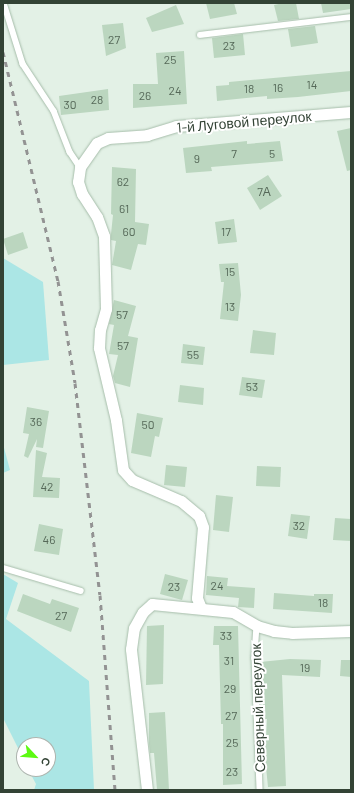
<!DOCTYPE html>
<html>
<head>
<meta charset="utf-8">
<style>
  body { margin:0 }
  #map { position:relative; width:354px; height:793px; overflow:hidden; background:#e3f1e6; font-family:Barlow,sans-serif }
  div>[style] { position:absolute }
  [style*='--x'] { left:calc(var(--x)*1px); top:calc(var(--y)*1px); width:calc(var(--w)*1px); rotate:calc(var(--a)*1deg) }
  .green>* { inset:0; background:#abe6e5 }
  .building>* { inset:0; background:#bbd6bf }
  .roads { filter:drop-shadow(0 0 1px #a6bdaa) drop-shadow(0 0 1px #a6bdaa) }
  .service>* { height:5.5px; margin:-2.75px; padding:0 2.75px; transform-origin:2.75px; border-radius:2.75px; background:#fff }
  .minor>* { height:11px; margin:-5.5px; padding:0 5.5px; transform-origin:5.5px; border-radius:5.5px; background:#fff }
  .rail>* { height:3px; margin-top:-1.5px; transform-origin:0; background:repeating-linear-gradient(90deg,#939393 0 5px,transparent 0 10px) }
  span { translate:-50% -50%; white-space:nowrap; text-align:center; line-height:1.15; -webkit-text-stroke:4px #fff; paint-order:stroke }
  .number-label { font-size:12px; color:#556858 }
  .number-label span { -webkit-text-stroke-width:0 }
  .street-label { font-size:14px; color:#334335 }
  .frame { position:absolute; inset:0; border:4px solid #334335; pointer-events:none }
  .north { position:absolute; left:16px; top:737px; width:40px; height:40px; box-sizing:border-box; background:#fff; border:1px solid #adb4ae; border-radius:50%; rotate:116deg; font-size:11px; font-weight:700; line-height:16px; text-align:center; color:#334335 }
  .north::after { content:''; display:block; margin:auto; width:14px; height:18px; background:#5dfa12; clip-path:polygon(50% 0,100% 100%,50% 72%,0 100%) }
</style>
</head>
<body>
<div id="map">
  <div class="green">
    <i style="clip-path:polygon(3px 258px,43px 282px,49px 360px,3px 365px)"></i>
    <i style="clip-path:polygon(3px 444px,10px 470px,3px 473px)"></i>
    <i style="clip-path:polygon(3px 574px,18px 583px,6px 619px,89px 681px,94px 790px,34px 790px,36px 784px,28px 769px,48px 769px,48px 745px,24px 745px,24px 760px,3px 718px)"></i>
  </div>
  <div class="building">
    <i style="clip-path:polygon(206px 3px,234px 3px,237px 14px,210px 19px)"></i>
    <i style="clip-path:polygon(283px 3px,296px 3px,299px 19px,278px 21px,274px 5px)"></i>
    <i style="clip-path:polygon(321px 3px,351px 3px,351px 9px,323px 13px)"></i>
    <i style="clip-path:polygon(176px 5px,184px 24px,152px 32px,146px 18px)"></i>
    <i style="clip-path:polygon(123px 23px,126px 48px,106px 56px,102px 25px)"></i>
    <i style="clip-path:polygon(315px 26px,318px 43px,291px 47px,288px 29px)"></i>
    <i style="clip-path:polygon(243px 34px,245px 55px,214px 58px,212px 38px)"></i>
    <i style="clip-path:polygon(184px 51px,187px 104px,133px 108px,133px 84px,158px 84px,156px 53px)"></i>
    <i style="clip-path:polygon(351px 71px,351px 91px,298px 97px,267px 99px,267px 96px,217px 101px,216px 86px,229px 85px,229px 82px)"></i>
    <i style="clip-path:polygon(108px 89px,109px 110px,61px 115px,59px 96px)"></i>
    <i style="clip-path:polygon(351px 128px,351px 170px,347px 171px,337px 131px)"></i>
    <i style="clip-path:polygon(247px 141px,247px 144px,280px 141px,283px 161px,211px 167px,212px 171px,186px 173px,183px 148px)"></i>
    <i style="clip-path:polygon(112px 167px,136px 169px,135px 222px,149px 224px,146px 245px,138px 244px,131px 270px,112px 265px,116px 241px,111px 240px,111px 234px,113px 215px,111px 214px)"></i>
    <i style="clip-path:polygon(268px 175px,282px 196px,260px 210px,247px 188px)"></i>
    <i style="clip-path:polygon(234px 219px,237px 242px,218px 244px,215px 222px)"></i>
    <i style="clip-path:polygon(23px 232px,28px 248px,8px 255px,3px 239px)"></i>
    <i style="clip-path:polygon(238px 263px,241px 295px,238px 321px,220px 319px,224px 282px,221px 282px,219px 264px)"></i>
    <i style="clip-path:polygon(114px 300px,136px 306px,128px 336px,138px 338px,130px 387px,115px 383px,113px 376px,118px 355px,109px 354px,114px 325px,109px 324px)"></i>
    <i style="clip-path:polygon(253px 330px,276px 333px,274px 355px,250px 353px)"></i>
    <i style="clip-path:polygon(183px 344px,205px 347px,203px 365px,181px 363px)"></i>
    <i style="clip-path:polygon(242px 377px,265px 380px,262px 398px,239px 395px)"></i>
    <i style="clip-path:polygon(180px 385px,204px 388px,203px 405px,178px 402px)"></i>
    <i style="clip-path:polygon(27px 407px,49px 411px,43px 448px,36px 447px,37px 439px,28px 458px,24px 456px,29px 434px,23px 433px)"></i>
    <i style="clip-path:polygon(137px 413px,163px 418px,159px 437px,155px 436px,151px 457px,131px 453px)"></i>
    <i style="clip-path:polygon(36px 450px,47px 453px,42px 477px,60px 478px,59px 498px,33px 497px)"></i>
    <i style="clip-path:polygon(166px 465px,187px 467px,185px 487px,164px 485px)"></i>
    <i style="clip-path:polygon(257px 466px,281px 467px,280px 487px,256px 486px)"></i>
    <i style="clip-path:polygon(216px 495px,233px 497px,229px 532px,213px 530px)"></i>
    <i style="clip-path:polygon(291px 514px,310px 516px,307px 539px,288px 536px)"></i>
    <i style="clip-path:polygon(335px 518px,351px 519px,351px 541px,333px 540px)"></i>
    <i style="clip-path:polygon(39px 524px,63px 529px,59px 555px,34px 551px)"></i>
    <i style="clip-path:polygon(165px 574px,188px 580px,182px 600px,160px 594px)"></i>
    <i style="clip-path:polygon(207px 576px,228px 578px,227px 586px,255px 588px,254px 608px,238px 607px,239px 598px,206px 595px)"></i>
    <i style="clip-path:polygon(274px 593px,314px 596px,314px 594px,333px 594px,332px 613px,273px 609px)"></i>
    <i style="clip-path:polygon(23px 594px,50px 604px,52px 599px,79px 608px,71px 632px,17px 611px)"></i>
    <i style="clip-path:polygon(164px 625px,163px 684px,146px 685px,147px 626px)"></i>
    <i style="clip-path:polygon(214px 626px,238px 626px,242px 784px,223px 785px,223px 724px,221px 724px,219px 645px,213px 645px)"></i>
    <i style="clip-path:polygon(290px 659px,321px 660px,320px 677px,282px 675px,286px 786px,268px 787px,265px 757px,267px 719px,264px 719px,260px 662px)"></i>
    <i style="clip-path:polygon(341px 660px,351px 660px,351px 677px,340px 676px)"></i>
    <i style="clip-path:polygon(165px 712px,169px 790px,157px 790px,154px 753px,150px 753px,149px 744px,149px 713px)"></i>
  </div>
  <div class="roads">
    <div class="service">
      <i style="--x:4;--y:3;--w:64;--a:72.7"></i>
      <i style="--x:23;--y:64;--w:56;--a:56.6"></i>
      <i style="--x:54;--y:111;--w:44;--a:68.7"></i>
      <i style="--x:70;--y:152;--w:18;--a:56"></i>
      <i style="--x:200;--y:35;--w:152;--a:-6.8"></i>
      <i style="--x:3;--y:568;--w:81;--a:16.4"></i>
      <i style="--x:257;--y:626;--w:32;--a:94"></i>
      <i style="--x:255;--y:658;--w:132;--a:87.8"></i>
    </div>
    <div class="minor">
      <i style="--x:201;--y:608;--w:11;--a:-112"></i>
      <i style="--x:197;--y:598;--w:71;--a:-85.2"></i>
      <i style="--x:203;--y:527;--w:12;--a:-110"></i>
      <i style="--x:199;--y:516;--w:23;--a:-140"></i>
      <i style="--x:181;--y:501;--w:53;--a:-156.8"></i>
      <i style="--x:132;--y:480;--w:13;--a:-132"></i>
      <i style="--x:123;--y:470;--w:50;--a:-98"></i>
      <i style="--x:116;--y:420;--w:74;--a:-103.3"></i>
      <i style="--x:99;--y:348;--w:18;--a:-87"></i>
      <i style="--x:100;--y:330;--w:22;--a:-74"></i>
      <i style="--x:106;--y:309;--w:73;--a:-91.6"></i>
      <i style="--x:104;--y:236;--w:20;--a:-110"></i>
      <i style="--x:97;--y:217;--w:27;--a:-123"></i>
      <i style="--x:82;--y:194;--w:13;--a:-108"></i>
      <i style="--x:78;--y:182;--w:15;--a:-82"></i>
      <i style="--x:80;--y:167;--w:29;--a:-55"></i>
      <i style="--x:97;--y:143;--w:12;--a:-24"></i>
      <i style="--x:108;--y:138;--w:39;--a:-4"></i>
      <i style="--x:147;--y:135;--w:30;--a:-17"></i>
      <i style="--x:176;--y:126;--w:176;--a:-4.6"></i>
      <i style="--x:147;--y:790;--w:142;--a:-96.5"></i>
      <i style="--x:131;--y:649;--w:21;--a:-82"></i>
      <i style="--x:134;--y:628;--w:18;--a:-61"></i>
      <i style="--x:143;--y:612;--w:12;--a:-42"></i>
      <i style="--x:152;--y:604;--w:81;--a:5.6"></i>
      <i style="--x:233;--y:612;--w:28;--a:30"></i>
      <i style="--x:257;--y:626;--w:18;--a:16"></i>
      <i style="--x:274;--y:631;--w:18;--a:6"></i>
      <i style="--x:292;--y:633;--w:59;--a:-1.9"></i>
    </div>
  </div>
  <div class="rail">
    <i style="--x:3;--y:52;--w:236;--a:76.5"></i>
    <i style="--x:58;--y:281;--w:103;--a:80.5"></i>
    <i style="--x:75;--y:383;--w:213;--a:83.3"></i>
    <i style="--x:100;--y:595;--w:196;--a:85.6"></i>
  </div>
  <div class="number-label">
    <span style="left:114px;top:40px">27</span>
    <span style="left:229px;top:46px">23</span>
    <span style="left:170px;top:60px">25</span>
    <span style="left:312px;top:85px">14</span>
    <span style="left:278px;top:88px">16</span>
    <span style="left:249px;top:89px">18</span>
    <span style="left:175px;top:91px">24</span>
    <span style="left:145px;top:96px">26</span>
    <span style="left:97px;top:100px">28</span>
    <span style="left:70px;top:105px">30</span>
    <span style="left:234px;top:154px">7</span>
    <span style="left:272px;top:154px">5</span>
    <span style="left:197px;top:159px">9</span>
    <span style="left:123px;top:182px">62</span>
    <span style="left:264px;top:192px">7А</span>
    <span style="left:124px;top:209px">61</span>
    <span style="left:129px;top:232px">60</span>
    <span style="left:226px;top:232px">17</span>
    <span style="left:230px;top:272px">15</span>
    <span style="left:230px;top:307px">13</span>
    <span style="left:122px;top:315px">57</span>
    <span style="left:123px;top:346px">57</span>
    <span style="left:193px;top:355px">55</span>
    <span style="left:252px;top:387px">53</span>
    <span style="left:36px;top:422px">36</span>
    <span style="left:148px;top:425px">50</span>
    <span style="left:47px;top:487px">42</span>
    <span style="left:299px;top:526px">32</span>
    <span style="left:49px;top:540px">46</span>
    <span style="left:217px;top:586px">24</span>
    <span style="left:174px;top:587px">23</span>
    <span style="left:323px;top:603px">18</span>
    <span style="left:61px;top:616px">27</span>
    <span style="left:226px;top:636px">33</span>
    <span style="left:229px;top:661px">31</span>
    <span style="left:305px;top:668px">19</span>
    <span style="left:230px;top:689px">29</span>
    <span style="left:231px;top:716px">27</span>
    <span style="left:232px;top:743px">25</span>
    <span style="left:232px;top:772px">23</span>
  </div>
  <div class="street-label">
    <span style="left:244px;top:122px;rotate:-5deg">1-й Луговой переулок</span>
    <span style="left:258px;top:708px;rotate:-92deg">Северный переулок</span>
  </div>
  <div class="frame"></div>
  <div class="north">С</div>
</div>
</body>
</html>
